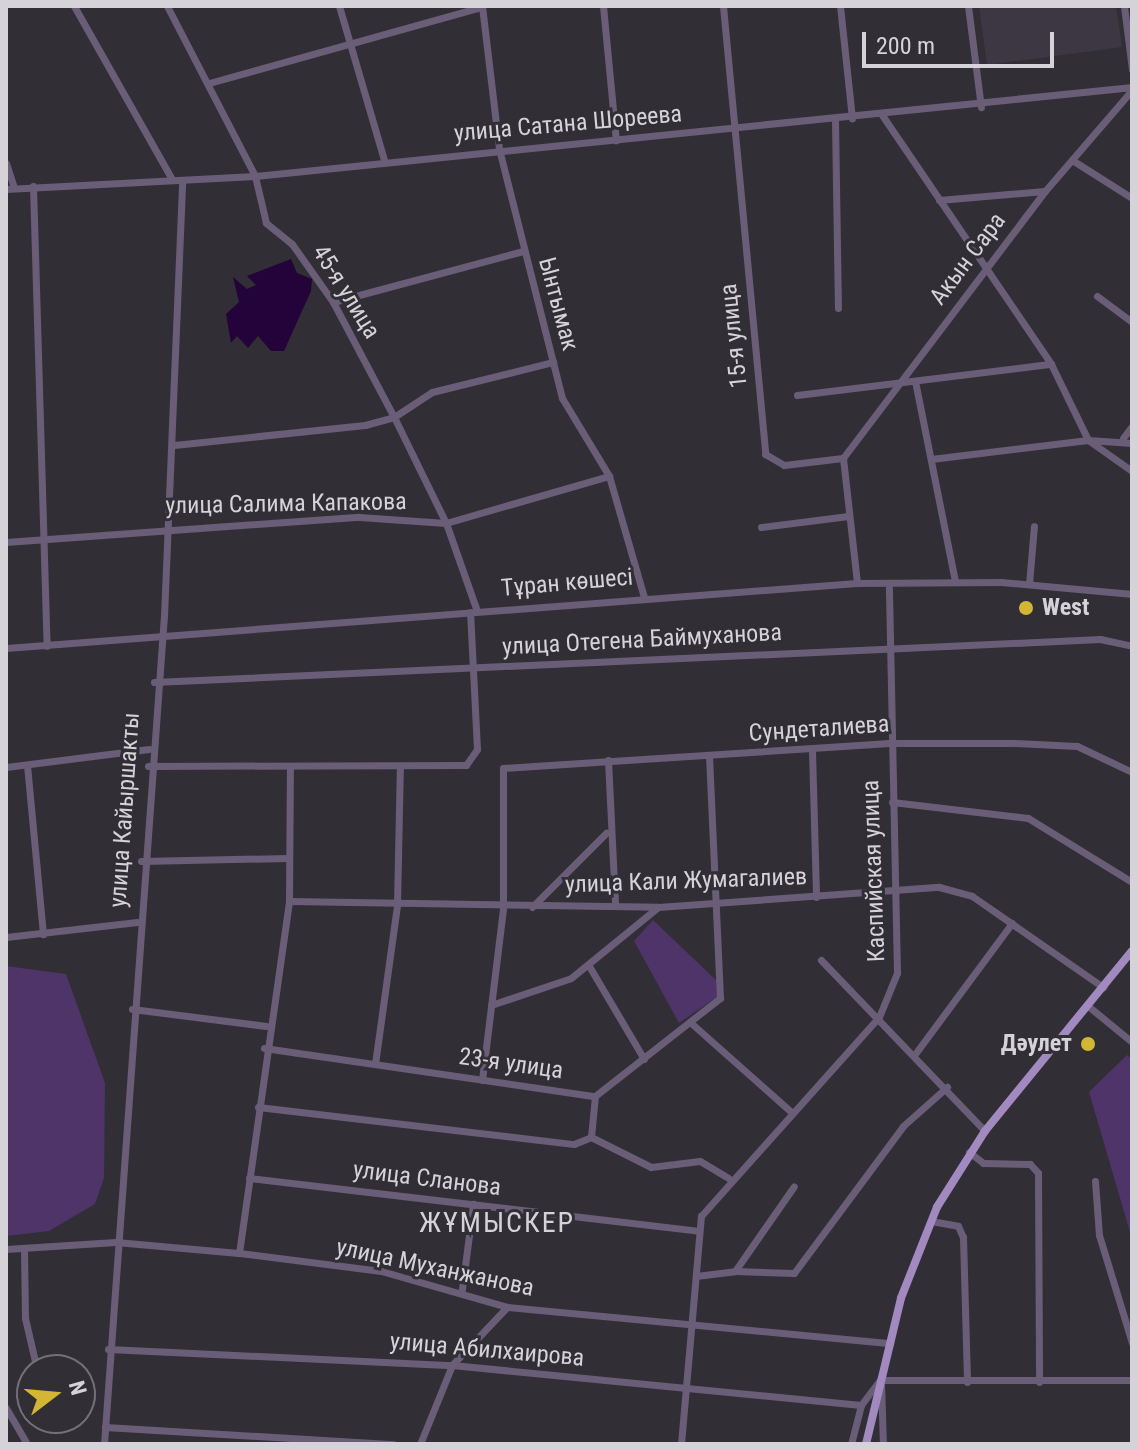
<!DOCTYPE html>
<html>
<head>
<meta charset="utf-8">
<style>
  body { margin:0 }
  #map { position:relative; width:1138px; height:1450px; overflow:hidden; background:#312f35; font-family:"Roboto Condensed",sans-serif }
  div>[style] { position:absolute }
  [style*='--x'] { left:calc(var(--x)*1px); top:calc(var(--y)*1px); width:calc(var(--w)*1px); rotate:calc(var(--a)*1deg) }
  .built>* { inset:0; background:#3c3742 }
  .green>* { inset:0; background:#4e3469 }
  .water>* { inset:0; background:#23033a }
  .minor>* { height:7px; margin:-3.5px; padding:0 3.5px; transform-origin:3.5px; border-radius:3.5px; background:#6a5d78 }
  .major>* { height:8px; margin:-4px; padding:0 4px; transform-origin:4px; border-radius:4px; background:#a289c0 }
  .dots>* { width:22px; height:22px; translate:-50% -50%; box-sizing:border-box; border:4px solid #312f35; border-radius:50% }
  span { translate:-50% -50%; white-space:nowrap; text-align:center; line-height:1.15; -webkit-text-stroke:6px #312f35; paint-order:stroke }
  .street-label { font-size:24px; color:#d5d3d7 }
  .poi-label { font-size:24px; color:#d5d3d7; font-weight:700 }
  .left { translate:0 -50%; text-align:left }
  .right { translate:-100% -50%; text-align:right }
  .quarter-label { font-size:28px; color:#d5d3d7; letter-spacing:2px }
  .frame { position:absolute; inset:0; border:8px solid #d5d3d7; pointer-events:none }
  .north { position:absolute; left:16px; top:1354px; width:80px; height:80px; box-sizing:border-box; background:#312f35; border:2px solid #737176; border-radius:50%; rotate:74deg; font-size:22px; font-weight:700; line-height:32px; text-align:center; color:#d5d3d7 }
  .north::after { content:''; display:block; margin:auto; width:28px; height:36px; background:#d4b635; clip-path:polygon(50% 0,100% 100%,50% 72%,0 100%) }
  .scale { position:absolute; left:862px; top:32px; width:192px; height:36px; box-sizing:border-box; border:4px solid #d5d3d7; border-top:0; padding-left:10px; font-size:24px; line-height:28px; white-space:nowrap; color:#d5d3d7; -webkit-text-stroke:6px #312f35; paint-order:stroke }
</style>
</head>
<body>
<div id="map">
  <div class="built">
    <i style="clip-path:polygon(979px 6px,1116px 6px,1122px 47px,987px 65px)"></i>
  </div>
  <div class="green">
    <i style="clip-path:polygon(653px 920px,718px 982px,717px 997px,679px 1023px,634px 941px)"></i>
    <i style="clip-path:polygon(6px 966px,66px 974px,105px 1083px,104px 1178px,95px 1204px,49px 1231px,6px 1236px)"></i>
    <i style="clip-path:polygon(1127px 1055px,1132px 1059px,1132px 1239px,1089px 1092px)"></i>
  </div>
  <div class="water">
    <i style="clip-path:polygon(291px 259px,297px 273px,312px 279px,311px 291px,284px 351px,271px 351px,258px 336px,248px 348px,237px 336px,231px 343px,226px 314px,239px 302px,233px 277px,247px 289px,256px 285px,247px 276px)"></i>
  </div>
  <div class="minor">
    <i style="--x:74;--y:6;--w:199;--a:60.5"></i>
    <i style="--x:167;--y:6;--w:191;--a:62.6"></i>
    <i style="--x:255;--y:176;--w:48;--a:76.8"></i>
    <i style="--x:266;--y:223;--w:33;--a:39"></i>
    <i style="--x:292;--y:244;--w:71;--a:54.7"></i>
    <i style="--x:333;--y:302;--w:130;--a:62.1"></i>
    <i style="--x:394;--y:417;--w:118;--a:63.9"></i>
    <i style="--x:446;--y:523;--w:93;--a:70.6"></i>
    <i style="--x:339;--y:6;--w:160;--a:73.7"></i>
    <i style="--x:482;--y:6;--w:144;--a:83.2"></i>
    <i style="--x:499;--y:149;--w:257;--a:75.8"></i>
    <i style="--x:562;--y:398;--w:91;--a:58.9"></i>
    <i style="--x:609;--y:476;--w:126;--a:73.9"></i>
    <i style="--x:603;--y:6;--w:135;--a:84.5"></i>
    <i style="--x:723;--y:6;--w:450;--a:84.6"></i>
    <i style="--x:765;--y:454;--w:22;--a:30"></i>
    <i style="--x:784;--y:465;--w:59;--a:-6.8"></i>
    <i style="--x:843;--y:458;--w:126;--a:83.6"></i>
    <i style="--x:840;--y:6;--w:113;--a:83.9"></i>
    <i style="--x:968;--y:6;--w:102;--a:82.7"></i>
    <i style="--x:1124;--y:6;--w:64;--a:82.8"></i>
    <i style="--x:209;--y:83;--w:283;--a:-15.6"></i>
    <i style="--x:882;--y:115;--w:301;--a:55.8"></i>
    <i style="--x:1051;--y:364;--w:85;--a:64"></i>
    <i style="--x:835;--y:120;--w:188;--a:89.1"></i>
    <i style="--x:1072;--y:160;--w:71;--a:32.3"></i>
    <i style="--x:6;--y:163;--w:26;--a:72"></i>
    <i style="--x:33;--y:186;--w:460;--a:88.3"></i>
    <i style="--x:6;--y:189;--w:249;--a:-3"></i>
    <i style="--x:255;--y:176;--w:882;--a:-5.79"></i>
    <i style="--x:939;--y:200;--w:106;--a:-4.9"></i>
    <i style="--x:1097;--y:296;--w:44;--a:36.6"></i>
    <i style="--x:333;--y:302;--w:198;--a:-15"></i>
    <i style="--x:915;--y:381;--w:205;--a:78.7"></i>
    <i style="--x:797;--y:395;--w:256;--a:-7"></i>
    <i style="--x:1123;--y:438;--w:15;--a:-53"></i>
    <i style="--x:1088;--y:440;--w:54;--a:35.2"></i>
    <i style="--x:174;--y:445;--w:192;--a:-6"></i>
    <i style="--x:365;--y:425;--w:30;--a:-15"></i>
    <i style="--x:394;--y:417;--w:45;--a:-33.3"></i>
    <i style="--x:432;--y:392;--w:125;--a:-13.9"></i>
    <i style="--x:843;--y:458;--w:335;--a:-52.9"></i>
    <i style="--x:1045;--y:191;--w:133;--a:-49.3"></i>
    <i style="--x:931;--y:459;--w:158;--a:-6.9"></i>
    <i style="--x:1088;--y:440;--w:44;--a:3.9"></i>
    <i style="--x:761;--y:527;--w:88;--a:-7.2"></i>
    <i style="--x:6;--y:542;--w:354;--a:-4.1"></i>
    <i style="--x:359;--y:517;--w:87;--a:3.9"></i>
    <i style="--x:446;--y:523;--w:170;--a:-16.1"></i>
    <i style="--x:1029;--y:584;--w:58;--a:-85.1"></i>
    <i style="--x:6;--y:648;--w:853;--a:-4.37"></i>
    <i style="--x:857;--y:583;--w:144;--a:-0.4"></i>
    <i style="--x:1001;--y:582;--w:132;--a:5.2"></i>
    <i style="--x:154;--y:682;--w:947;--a:-2.6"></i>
    <i style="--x:1100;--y:639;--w:33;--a:12"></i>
    <i style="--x:812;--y:751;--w:146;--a:88.4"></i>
    <i style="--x:608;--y:760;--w:145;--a:87.2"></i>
    <i style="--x:27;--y:765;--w:170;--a:84.6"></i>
    <i style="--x:148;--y:766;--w:318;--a:-0.2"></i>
    <i style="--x:466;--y:765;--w:19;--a:-55"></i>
    <i style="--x:477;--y:749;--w:137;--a:-92.9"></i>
    <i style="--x:6;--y:767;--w:144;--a:-7.2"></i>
    <i style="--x:892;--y:802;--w:137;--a:6.7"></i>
    <i style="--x:1028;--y:818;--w:122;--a:31.6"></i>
    <i style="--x:141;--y:861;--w:148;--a:-1.2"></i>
    <i style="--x:289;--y:901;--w:369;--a:0.9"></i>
    <i style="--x:658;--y:907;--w:282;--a:-4.1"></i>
    <i style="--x:939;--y:887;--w:34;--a:15"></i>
    <i style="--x:972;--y:896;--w:160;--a:34.8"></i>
    <i style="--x:532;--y:907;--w:105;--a:-45"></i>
    <i style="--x:6;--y:937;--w:132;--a:-6.5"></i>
    <i style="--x:821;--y:960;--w:237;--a:46.2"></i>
    <i style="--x:589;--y:966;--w:108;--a:59.4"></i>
    <i style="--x:491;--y:1005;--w:84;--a:-18.6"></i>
    <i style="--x:571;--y:978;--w:112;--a:-39.2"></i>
    <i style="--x:1088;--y:1006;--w:57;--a:39.3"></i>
    <i style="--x:132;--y:1009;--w:135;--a:7.2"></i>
    <i style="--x:691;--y:1023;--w:132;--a:41.6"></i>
    <i style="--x:264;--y:1048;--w:334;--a:8.3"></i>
    <i style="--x:595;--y:1096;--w:159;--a:-38.1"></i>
    <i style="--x:720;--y:998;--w:242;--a:-92.6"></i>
    <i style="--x:915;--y:1054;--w:163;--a:-53.5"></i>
    <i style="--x:375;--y:1064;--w:161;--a:-82.1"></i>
    <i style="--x:397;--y:905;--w:139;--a:-88.8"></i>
    <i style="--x:482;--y:1080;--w:173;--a:-83"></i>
    <i style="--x:503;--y:908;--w:140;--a:-90"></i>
    <i style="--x:503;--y:768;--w:387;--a:-3.7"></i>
    <i style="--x:889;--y:743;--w:124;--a:0"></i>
    <i style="--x:1013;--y:743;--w:64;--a:2.7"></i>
    <i style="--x:1077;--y:746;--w:61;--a:25.3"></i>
    <i style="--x:595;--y:1096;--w:41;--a:95.6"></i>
    <i style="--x:591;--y:1137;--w:67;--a:26.6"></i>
    <i style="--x:651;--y:1167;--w:49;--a:-7"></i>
    <i style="--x:700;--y:1161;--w:33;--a:31"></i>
    <i style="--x:258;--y:1107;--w:318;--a:6.7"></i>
    <i style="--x:574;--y:1144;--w:18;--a:-22"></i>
    <i style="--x:969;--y:1152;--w:18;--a:38"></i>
    <i style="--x:983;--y:1163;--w:47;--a:1.2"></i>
    <i style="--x:1030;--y:1164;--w:12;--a:48"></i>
    <i style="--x:1038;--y:1173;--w:209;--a:89.7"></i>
    <i style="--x:249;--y:1178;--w:449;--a:6.7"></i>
    <i style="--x:1095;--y:1181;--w:54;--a:85.8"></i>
    <i style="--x:1099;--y:1235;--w:113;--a:73"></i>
    <i style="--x:931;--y:1221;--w:27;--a:10"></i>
    <i style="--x:958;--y:1226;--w:12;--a:66"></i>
    <i style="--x:963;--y:1237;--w:145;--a:88.4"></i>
    <i style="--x:24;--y:1248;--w:70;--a:89.2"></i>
    <i style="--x:25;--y:1318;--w:53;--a:77"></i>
    <i style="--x:6;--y:1249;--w:110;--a:-3.6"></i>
    <i style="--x:116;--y:1242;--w:123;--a:5.1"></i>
    <i style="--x:239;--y:1253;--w:143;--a:7.2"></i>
    <i style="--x:381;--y:1271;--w:131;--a:15.9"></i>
    <i style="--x:507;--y:1307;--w:385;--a:5.4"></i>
    <i style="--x:239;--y:1253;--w:356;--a:-81.9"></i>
    <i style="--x:289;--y:901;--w:134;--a:-89.6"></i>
    <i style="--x:735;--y:1271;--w:59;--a:1.9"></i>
    <i style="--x:794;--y:1273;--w:183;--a:-53.4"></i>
    <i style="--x:903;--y:1126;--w:59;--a:-41.6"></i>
    <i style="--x:696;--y:1276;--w:39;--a:-7"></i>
    <i style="--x:735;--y:1271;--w:103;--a:-55.2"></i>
    <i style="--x:462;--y:1289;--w:86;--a:-82.6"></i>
    <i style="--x:108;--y:1349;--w:344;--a:2.7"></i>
    <i style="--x:452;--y:1365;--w:411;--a:5.6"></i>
    <i style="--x:880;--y:1380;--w:252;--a:0"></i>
    <i style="--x:881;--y:1382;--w:62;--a:88.2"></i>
    <i style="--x:6;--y:1408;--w:42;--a:59.7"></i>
    <i style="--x:105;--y:1427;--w:289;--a:3.4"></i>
    <i style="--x:104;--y:1444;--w:830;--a:-85.86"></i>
    <i style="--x:164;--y:616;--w:436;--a:-87.6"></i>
    <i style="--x:420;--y:1444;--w:85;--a:-67.9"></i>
    <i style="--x:452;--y:1365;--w:80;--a:-46.5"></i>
    <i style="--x:681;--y:1444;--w:229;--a:-85"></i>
    <i style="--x:701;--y:1216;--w:267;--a:-48.2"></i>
    <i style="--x:879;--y:1017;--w:48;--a:-67.8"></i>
    <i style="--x:897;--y:973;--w:390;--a:-91.2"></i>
    <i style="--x:851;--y:1444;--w:40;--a:-75.6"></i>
    <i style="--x:861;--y:1405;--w:31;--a:-53"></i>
  </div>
  <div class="major">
    <i style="--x:866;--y:1444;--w:150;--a:-76.5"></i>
    <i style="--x:901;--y:1298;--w:98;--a:-68.4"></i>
    <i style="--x:937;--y:1207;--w:90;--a:-57.7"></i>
    <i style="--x:985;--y:1131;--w:232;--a:-50.8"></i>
  </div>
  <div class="dots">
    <i style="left:1026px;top:608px;background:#d4b635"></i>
    <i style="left:1088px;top:1044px;background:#d4b635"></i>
  </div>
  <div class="street-label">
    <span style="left:568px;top:124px;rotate:-5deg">улица Сатана Шореева</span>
    <span style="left:968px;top:259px;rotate:-53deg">Акын Сара</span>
    <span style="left:346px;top:292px;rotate:58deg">45-я улица</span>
    <span style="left:558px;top:304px;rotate:75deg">Ынтымак</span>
    <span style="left:734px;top:336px;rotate:-96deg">15-я улица</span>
    <span style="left:286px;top:504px;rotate:-1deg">улица Салима Капакова</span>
    <span style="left:567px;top:583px;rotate:-5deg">Тұран көшесі</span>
    <span style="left:642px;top:640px;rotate:-3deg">улица Отегена Баймуханова</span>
    <span style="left:819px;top:729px;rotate:-4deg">Сундеталиева</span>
    <span style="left:125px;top:810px;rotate:-86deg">улица Кайыршакты</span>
    <span style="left:874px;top:871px;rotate:-92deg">Каспийская улица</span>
    <span style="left:686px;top:881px;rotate:-2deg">улица Кали Жумагалиев</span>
    <span style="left:511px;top:1064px;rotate:8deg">23-я улица</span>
    <span style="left:427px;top:1179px;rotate:7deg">улица Сланова</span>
    <span style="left:435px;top:1268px;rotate:12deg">улица Муханжанова</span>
    <span style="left:487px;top:1350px;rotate:5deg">улица Абилхаирова</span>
  </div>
  <div class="poi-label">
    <span class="left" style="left:1042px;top:608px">West</span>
    <span class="right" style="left:1072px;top:1044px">Дәулет</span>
  </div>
  <div class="quarter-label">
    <span style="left:497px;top:1223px">ЖҰМЫСКЕР</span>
  </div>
  <div class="frame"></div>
  <div class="north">N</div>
  <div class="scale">200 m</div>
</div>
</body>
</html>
